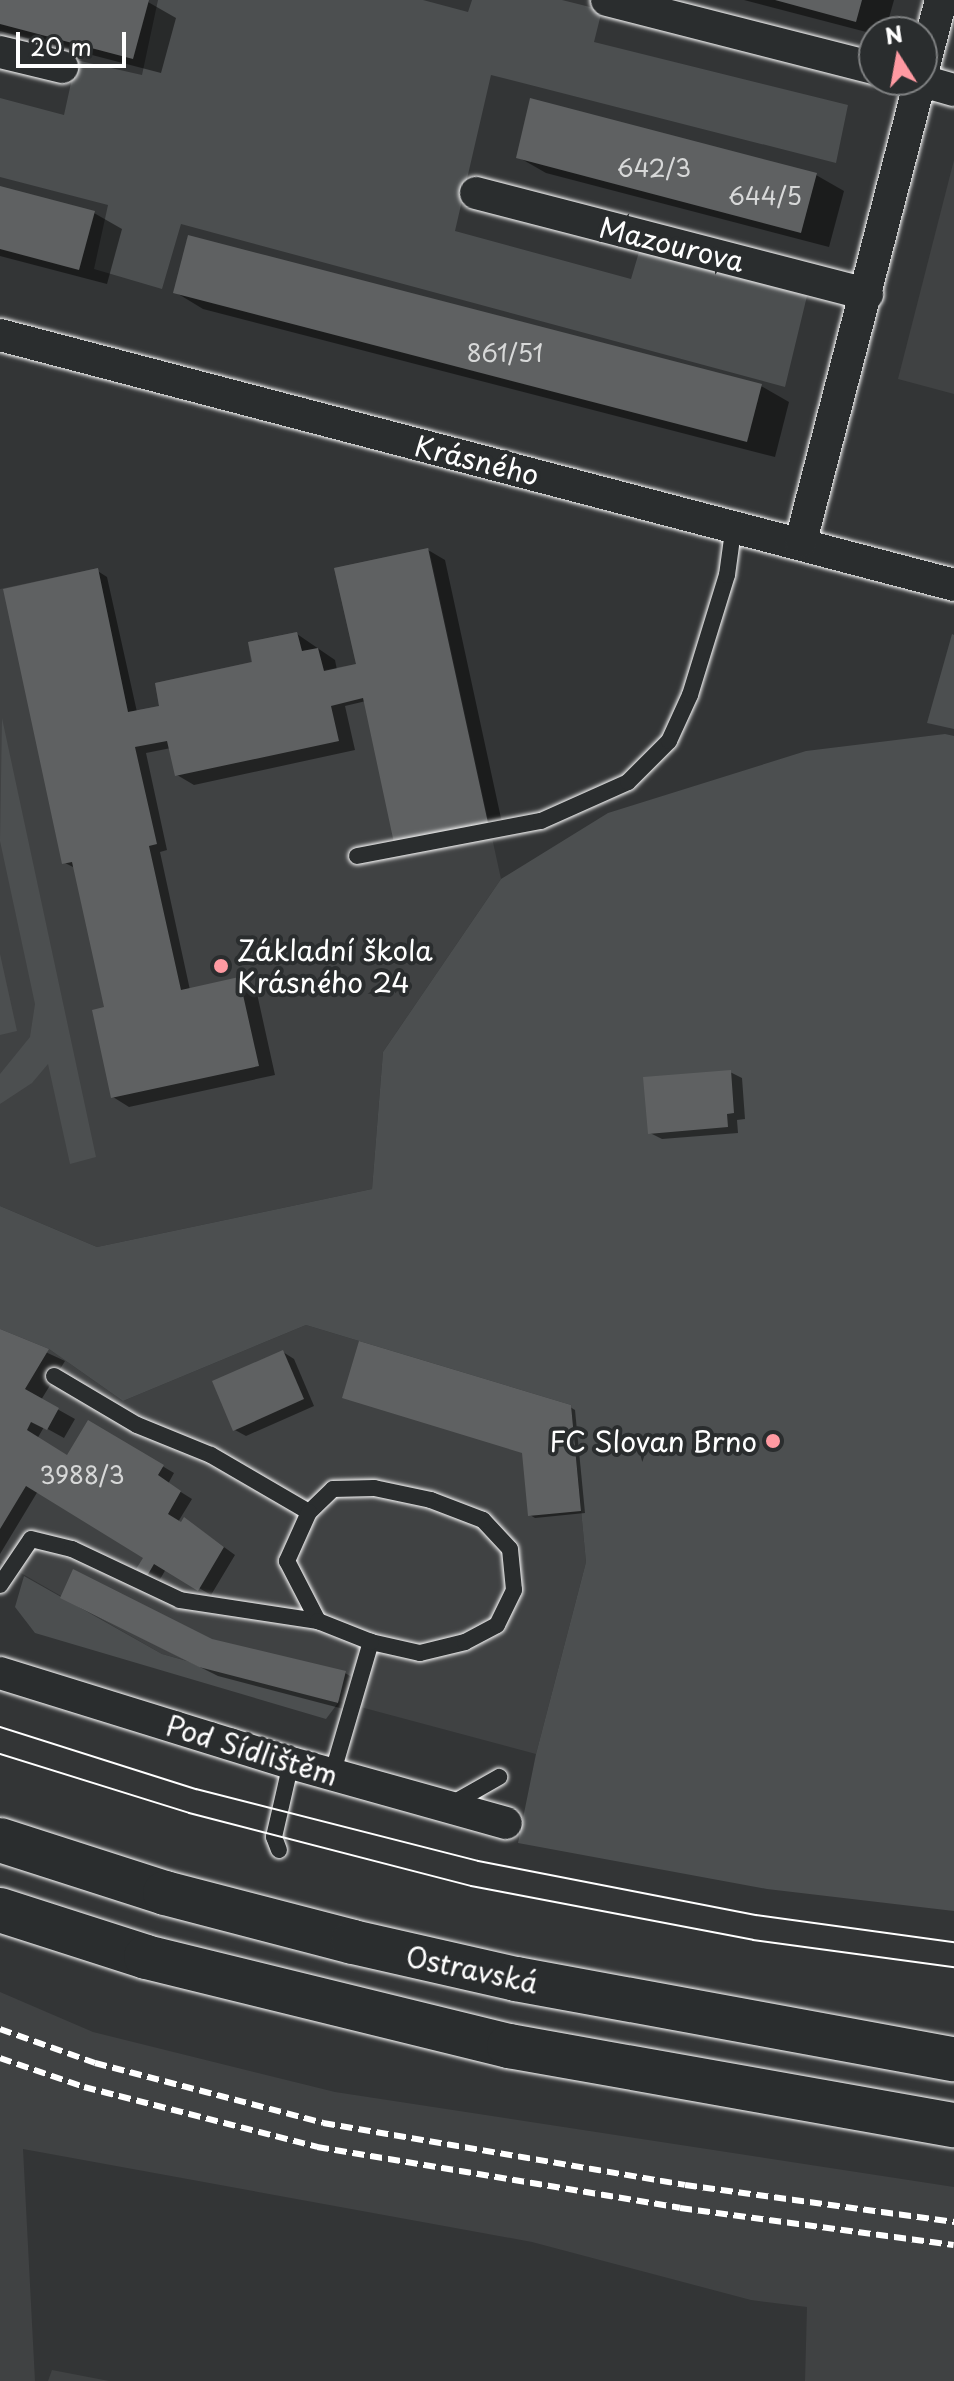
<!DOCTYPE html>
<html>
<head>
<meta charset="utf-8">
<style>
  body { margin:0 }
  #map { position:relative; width:954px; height:2381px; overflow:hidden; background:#333536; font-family:"Playpen Sans",sans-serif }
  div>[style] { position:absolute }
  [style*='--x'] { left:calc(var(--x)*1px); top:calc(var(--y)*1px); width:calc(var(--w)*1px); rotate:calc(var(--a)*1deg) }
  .built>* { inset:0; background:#404243 }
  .green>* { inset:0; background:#4c4f50 }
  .shadow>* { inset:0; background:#0007 }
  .building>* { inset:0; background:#5f6162 }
  .roads { filter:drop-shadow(0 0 2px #fff) drop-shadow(0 0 2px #fff) }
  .service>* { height:16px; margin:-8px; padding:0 8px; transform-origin:8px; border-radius:8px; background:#2a2d2e }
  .minor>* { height:32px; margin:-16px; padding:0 16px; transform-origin:16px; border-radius:16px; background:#2a2d2e }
  .trunk>* { height:44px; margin:-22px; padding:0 22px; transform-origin:22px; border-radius:22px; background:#2a2d2e }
  .tram>* { height:2px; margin:-1px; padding:0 1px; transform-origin:1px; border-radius:1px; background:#fff }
  .rail>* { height:6px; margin-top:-3px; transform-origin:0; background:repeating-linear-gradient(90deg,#fff 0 12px,transparent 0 18px) }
  .dots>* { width:22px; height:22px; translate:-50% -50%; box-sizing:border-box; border:4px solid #2a2d2e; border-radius:50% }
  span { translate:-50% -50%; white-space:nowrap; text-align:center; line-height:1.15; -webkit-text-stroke:8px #2a2d2e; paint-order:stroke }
  .number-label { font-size:24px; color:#d7d8d8 }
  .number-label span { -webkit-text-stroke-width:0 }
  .street-label { font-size:28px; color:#fff }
  .poi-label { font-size:28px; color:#fff }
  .left { translate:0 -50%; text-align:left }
  .right { translate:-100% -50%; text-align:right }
  .north { position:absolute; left:858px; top:16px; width:80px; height:80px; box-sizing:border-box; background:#2a2d2e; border:2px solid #7f8182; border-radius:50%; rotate:349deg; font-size:22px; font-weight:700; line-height:32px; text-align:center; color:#fff }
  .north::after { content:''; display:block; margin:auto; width:28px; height:36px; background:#ff9aa2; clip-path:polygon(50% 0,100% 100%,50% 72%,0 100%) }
  .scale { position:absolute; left:16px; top:32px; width:110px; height:36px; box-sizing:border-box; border:4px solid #fff; border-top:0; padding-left:10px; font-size:24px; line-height:28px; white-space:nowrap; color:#fff; -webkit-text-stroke:6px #2a2d2e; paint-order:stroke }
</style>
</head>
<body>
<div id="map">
  <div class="built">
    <i style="clip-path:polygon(954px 160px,954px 394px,898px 379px)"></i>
    <i style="clip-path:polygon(429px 548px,501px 879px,383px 1052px,372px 1189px,97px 1247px,0 1206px,0 589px,98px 568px,128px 712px,159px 706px,155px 683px,251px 662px,248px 642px,297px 632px,302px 651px,318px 648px,324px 670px,356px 664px,334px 568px)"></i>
    <i style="clip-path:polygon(306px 1325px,571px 1405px,586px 1562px,536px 1754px,162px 1654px,0 1561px,0 1329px,49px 1349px,123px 1401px)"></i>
    <i style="clip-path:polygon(0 1992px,93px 2032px,335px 2092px,954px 2187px,954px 2381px,805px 2381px,807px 2307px,751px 2300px,532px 2242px,23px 2149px,35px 2381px,0 2381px)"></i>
    <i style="clip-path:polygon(52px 2370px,109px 2381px,48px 2381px)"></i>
  </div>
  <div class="green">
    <i style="clip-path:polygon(158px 0,423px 0,468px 12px,472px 0,562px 0,602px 10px,594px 42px,848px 105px,836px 163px,491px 75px,455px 231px,631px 279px,639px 252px,807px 296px,785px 387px,181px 224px,162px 289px,94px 269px,108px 205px,0 177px,0 98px,64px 115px,76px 60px,142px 75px)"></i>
    <i style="clip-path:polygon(952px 634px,954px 635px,954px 729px,927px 723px)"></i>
    <i style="clip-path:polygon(2px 718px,96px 1157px,70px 1164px,48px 1064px,32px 1083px,0 1104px,0 1074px,30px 1037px,35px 1004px,0 841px)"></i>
    <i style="clip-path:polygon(945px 734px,954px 736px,954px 1911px,767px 1889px,518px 1843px,536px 1754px,586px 1562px,571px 1405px,306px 1325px,123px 1401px,49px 1349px,0 1329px,0 1206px,97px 1247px,372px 1189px,383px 1052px,501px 879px,608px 813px,806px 751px)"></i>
    <i style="clip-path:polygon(0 954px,17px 1031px,0 1035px)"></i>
    <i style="clip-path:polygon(24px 1576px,162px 1654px,338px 1703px,326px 1719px,35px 1633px,15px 1607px)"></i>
  </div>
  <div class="shadow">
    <i style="clip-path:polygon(0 0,148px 2px,176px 18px,161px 73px,0 31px)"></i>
    <i style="clip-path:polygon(744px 0,894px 0,885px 32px,874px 34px)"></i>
    <i style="clip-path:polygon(518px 157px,816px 175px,844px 191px,829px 247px,546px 173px)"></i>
    <i style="clip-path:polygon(0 188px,94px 213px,122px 229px,107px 284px,0 256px)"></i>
    <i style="clip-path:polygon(175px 292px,761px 386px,789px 402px,775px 457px,203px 309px)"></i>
    <i style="clip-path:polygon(428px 550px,445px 560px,504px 832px,414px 851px,366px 701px,345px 706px,355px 750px,194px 785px,177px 775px,171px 748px,146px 753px,167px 850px,160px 852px,190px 990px,239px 979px,256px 989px,275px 1075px,129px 1107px,113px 1097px,106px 1008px,75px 868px,65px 863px,96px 570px,107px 577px,137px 712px,159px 708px,254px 664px,297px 634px,335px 660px,337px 670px,356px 666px)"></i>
    <i style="clip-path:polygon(730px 1072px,742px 1078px,745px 1119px,737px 1120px,738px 1133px,662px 1139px,650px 1133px)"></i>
    <i style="clip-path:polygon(0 1331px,65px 1361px,41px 1400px,75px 1419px,64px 1438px,44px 1427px,37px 1439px,68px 1458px,100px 1429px,174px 1473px,168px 1484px,192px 1499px,175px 1527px,195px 1526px,235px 1555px,211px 1595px,166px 1569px,159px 1581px,139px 1569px,146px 1558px,38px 1491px,0 1554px)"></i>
    <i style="clip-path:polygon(283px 1352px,294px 1359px,314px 1406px,246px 1436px,235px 1430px)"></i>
    <i style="clip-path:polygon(570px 1407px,575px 1410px,585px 1513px,535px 1518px,530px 1515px,524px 1453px)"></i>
    <i style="clip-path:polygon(79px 1607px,345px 1673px,362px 1683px,355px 1712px,218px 1676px)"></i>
  </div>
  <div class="building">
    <i style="clip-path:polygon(0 0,149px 0,133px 59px,0 24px)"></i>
    <i style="clip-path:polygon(775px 0,862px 0,856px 22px)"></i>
    <i style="clip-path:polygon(530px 98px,817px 173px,801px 233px,516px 158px)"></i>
    <i style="clip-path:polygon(0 186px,95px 211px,79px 270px,0 249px)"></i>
    <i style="clip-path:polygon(188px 235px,762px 384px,747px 442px,173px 293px)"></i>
    <i style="clip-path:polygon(428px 548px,488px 823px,394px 843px,363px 698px,331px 706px,339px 741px,175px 776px,167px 741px,135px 747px,157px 844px,149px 846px,181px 990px,239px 977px,259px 1066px,111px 1098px,92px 1010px,104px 1007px,72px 862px,62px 864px,3px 589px,98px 568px,128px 712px,159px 706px,155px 683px,252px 662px,248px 642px,297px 632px,302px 651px,318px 648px,324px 671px,356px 664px,334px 568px)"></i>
    <i style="clip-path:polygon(731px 1070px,734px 1113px,727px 1114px,728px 1127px,648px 1134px,643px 1077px)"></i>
    <i style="clip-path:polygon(0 1329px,49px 1349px,25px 1389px,59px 1408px,47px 1430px,31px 1422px,27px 1430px,67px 1455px,88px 1420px,164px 1465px,158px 1475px,181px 1491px,168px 1514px,181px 1522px,184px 1517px,224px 1547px,198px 1591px,154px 1564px,147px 1576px,136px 1569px,143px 1558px,26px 1486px,0 1529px)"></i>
    <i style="clip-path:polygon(359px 1341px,571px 1405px,581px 1511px,528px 1516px,522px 1453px,342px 1398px)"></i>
    <i style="clip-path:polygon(283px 1350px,304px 1399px,233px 1431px,212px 1381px)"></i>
    <i style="clip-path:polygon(73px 1569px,212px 1639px,346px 1671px,338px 1703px,199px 1667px,60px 1598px)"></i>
  </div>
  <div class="roads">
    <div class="service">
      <i style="--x:357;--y:856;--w:187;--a:-10.8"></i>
      <i style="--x:541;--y:821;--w:95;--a:-24.1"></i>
      <i style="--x:628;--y:782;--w:58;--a:-45"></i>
      <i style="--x:669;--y:741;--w:51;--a:-65.5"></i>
      <i style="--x:690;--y:695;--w:126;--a:-72.9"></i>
      <i style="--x:727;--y:575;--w:51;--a:-82.2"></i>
      <i style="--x:54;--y:1376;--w:96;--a:30.6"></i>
      <i style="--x:137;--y:1425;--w:80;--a:22.1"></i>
      <i style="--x:211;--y:1455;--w:113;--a:30.2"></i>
      <i style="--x:0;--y:1585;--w:55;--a:-56"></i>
      <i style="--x:31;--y:1539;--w:42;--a:13.7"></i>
      <i style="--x:72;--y:1549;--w:119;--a:25.3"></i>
      <i style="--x:180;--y:1600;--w:140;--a:8.7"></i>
      <i style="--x:332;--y:1775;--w:139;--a:-73.7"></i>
      <i style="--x:371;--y:1642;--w:50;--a:12.7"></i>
      <i style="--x:420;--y:1653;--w:46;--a:-13.7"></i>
      <i style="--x:465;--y:1642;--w:36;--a:-28"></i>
      <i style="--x:497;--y:1625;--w:39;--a:-64"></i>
      <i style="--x:514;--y:1590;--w:41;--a:-95.6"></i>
      <i style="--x:510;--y:1549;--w:40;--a:-133"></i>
      <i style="--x:483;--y:1520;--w:56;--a:-159"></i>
      <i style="--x:431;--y:1500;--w:58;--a:-168.1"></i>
      <i style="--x:374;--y:1488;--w:41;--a:178.6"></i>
      <i style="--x:333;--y:1489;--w:33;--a:136"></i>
      <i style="--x:309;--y:1512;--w:54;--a:114.2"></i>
      <i style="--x:287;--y:1561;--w:68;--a:62.7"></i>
      <i style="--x:318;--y:1621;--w:57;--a:21.6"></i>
      <i style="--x:448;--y:1806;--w:59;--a:-29.6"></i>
      <i style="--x:279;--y:1850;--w:14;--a:-111"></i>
      <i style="--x:274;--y:1837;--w:76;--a:-77.1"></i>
    </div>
    <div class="minor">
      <i style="--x:607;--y:0;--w:276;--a:14.3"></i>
      <i style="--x:0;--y:52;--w:64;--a:13.6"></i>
      <i style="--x:919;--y:80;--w:36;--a:16"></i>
      <i style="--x:476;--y:193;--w:404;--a:14.5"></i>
      <i style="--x:0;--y:335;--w:986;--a:14.68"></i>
      <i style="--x:801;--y:541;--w:559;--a:-75.49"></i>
      <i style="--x:0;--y:1673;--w:305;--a:17.2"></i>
      <i style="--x:291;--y:1763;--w:223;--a:15.6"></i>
    </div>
    <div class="trunk">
      <i style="--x:0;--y:1840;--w:173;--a:17.8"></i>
      <i style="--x:165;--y:1893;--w:194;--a:14.6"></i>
      <i style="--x:353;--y:1942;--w:167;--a:12.8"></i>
      <i style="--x:516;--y:1979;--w:445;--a:10.4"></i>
      <i style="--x:0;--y:1910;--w:153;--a:17.8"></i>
      <i style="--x:146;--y:1957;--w:374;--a:13.8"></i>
      <i style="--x:509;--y:2046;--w:452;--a:10.1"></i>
    </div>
  </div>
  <div class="tram">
    <i style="--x:0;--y:1727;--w:206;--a:17.6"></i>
    <i style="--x:196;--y:1789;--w:291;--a:14.3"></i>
    <i style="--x:478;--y:1861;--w:283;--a:11"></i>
    <i style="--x:756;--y:1915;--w:200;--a:7.8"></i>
    <i style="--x:0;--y:1754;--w:198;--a:17.3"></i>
    <i style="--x:189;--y:1813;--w:291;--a:14.5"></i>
    <i style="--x:471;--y:1886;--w:287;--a:10.8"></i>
    <i style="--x:753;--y:1940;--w:203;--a:7.7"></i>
  </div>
  <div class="rail">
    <i style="--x:0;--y:2029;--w:101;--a:19.7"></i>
    <i style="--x:95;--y:2063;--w:236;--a:14.7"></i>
    <i style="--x:323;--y:2123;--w:367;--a:9.7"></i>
    <i style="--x:685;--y:2185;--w:272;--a:7.8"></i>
    <i style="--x:0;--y:2058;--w:89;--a:19"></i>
    <i style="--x:84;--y:2087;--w:241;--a:14.4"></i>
    <i style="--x:317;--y:2147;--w:368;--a:9.5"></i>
    <i style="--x:680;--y:2208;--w:276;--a:7.7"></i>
  </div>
  <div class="dots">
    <i style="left:221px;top:966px;background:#ff9aa2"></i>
    <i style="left:773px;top:1441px;background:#ff9aa2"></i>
  </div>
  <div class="number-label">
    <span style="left:654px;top:168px">642/3</span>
    <span style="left:765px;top:196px">644/5</span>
    <span style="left:505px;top:353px">861/51</span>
    <span style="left:82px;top:1475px">3988/3</span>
  </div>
  <div class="street-label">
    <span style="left:672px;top:244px;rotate:14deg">Mazourova</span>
    <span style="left:477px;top:460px;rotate:14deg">Krásného</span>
    <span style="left:252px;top:1750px;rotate:17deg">Pod Sídlištěm</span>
    <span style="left:472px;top:1969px;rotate:12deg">Ostravská</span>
  </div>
  <div class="poi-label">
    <span class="left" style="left:237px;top:966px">Základní škola<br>Krásného 24</span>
    <span class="right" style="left:757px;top:1441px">FC Slovan Brno</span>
  </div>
  <div class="north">N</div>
  <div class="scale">20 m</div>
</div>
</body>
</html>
